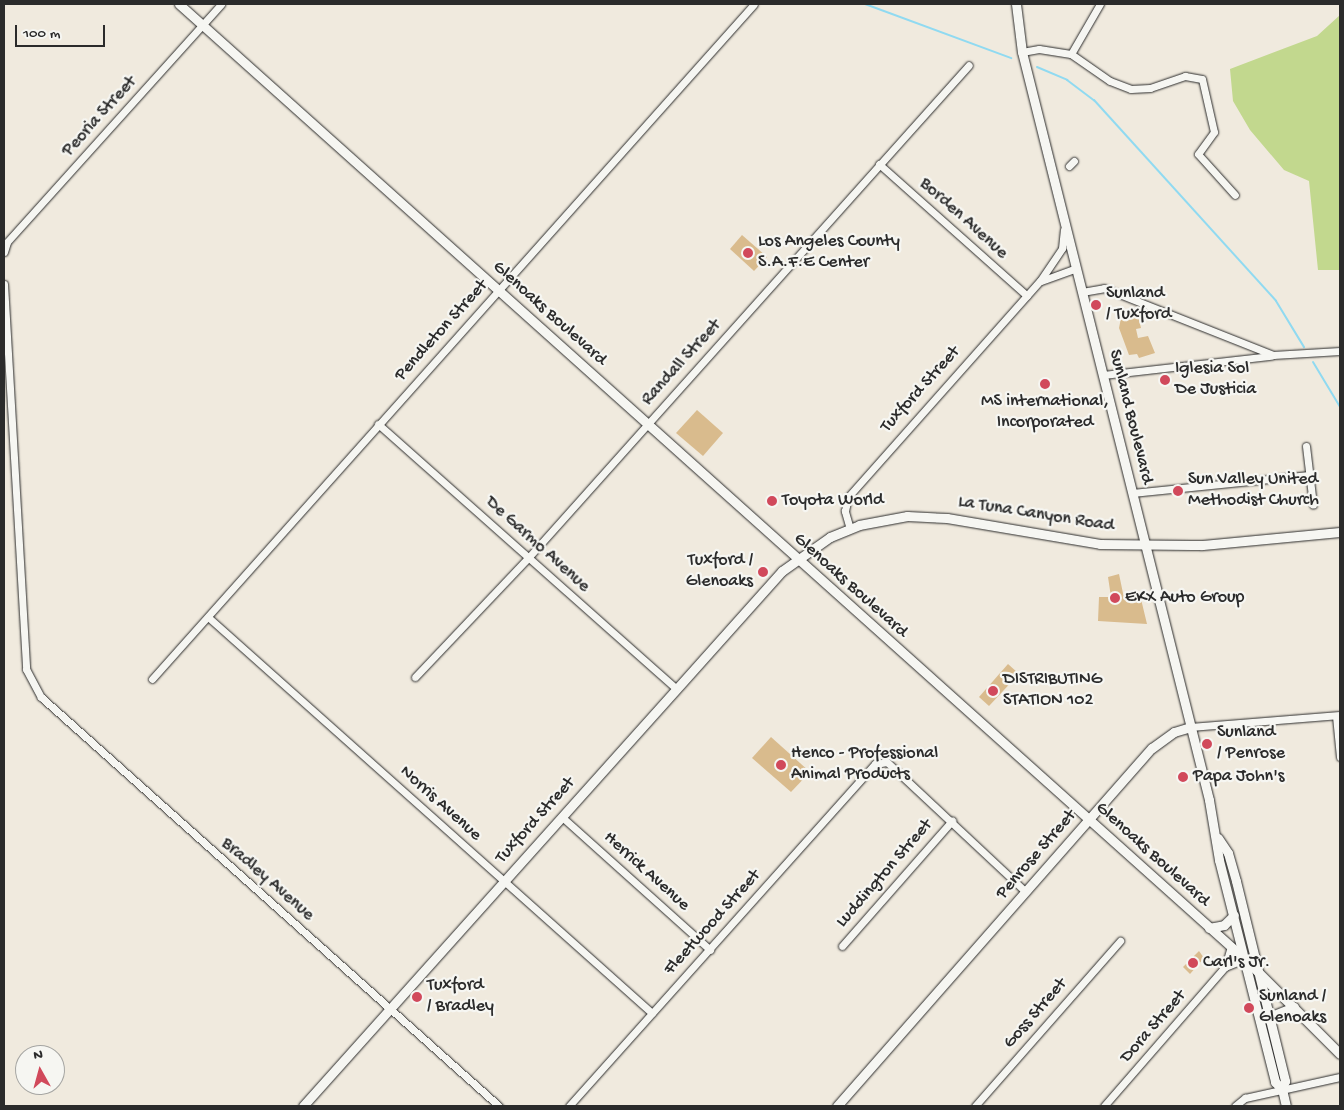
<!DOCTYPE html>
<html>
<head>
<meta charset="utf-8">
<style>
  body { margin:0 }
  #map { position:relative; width:1344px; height:1110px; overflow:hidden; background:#f0eade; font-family:"Gochi Hand",sans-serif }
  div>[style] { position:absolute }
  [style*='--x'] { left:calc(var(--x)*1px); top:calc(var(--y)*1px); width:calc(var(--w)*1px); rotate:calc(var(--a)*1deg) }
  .green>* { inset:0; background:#c2d88e }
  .stream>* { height:2px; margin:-1px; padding:0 1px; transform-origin:1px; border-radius:1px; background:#90daf1 }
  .building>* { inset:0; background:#d9bb8d }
  .roads { filter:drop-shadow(0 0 1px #2b2b2b) drop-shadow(0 0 1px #2b2b2b) }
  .minor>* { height:7px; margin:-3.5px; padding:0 3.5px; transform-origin:3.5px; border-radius:3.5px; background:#f6f6f2 }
  .major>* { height:9px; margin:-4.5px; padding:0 4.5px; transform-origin:4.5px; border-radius:4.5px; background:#f6f6f2 }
  .dots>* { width:14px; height:14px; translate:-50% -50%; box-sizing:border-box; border:2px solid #f6f6f2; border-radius:50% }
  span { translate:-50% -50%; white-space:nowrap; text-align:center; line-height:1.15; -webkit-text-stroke:4.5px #f6f6f2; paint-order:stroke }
  .street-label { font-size:18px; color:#2b2b2b }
  .poi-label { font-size:18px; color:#2b2b2b }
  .left { translate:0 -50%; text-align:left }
  .right { translate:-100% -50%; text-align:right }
  .frame { position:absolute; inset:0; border:5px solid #2b2b2b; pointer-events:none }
  .north { position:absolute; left:15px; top:1045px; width:50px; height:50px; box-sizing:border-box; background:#f6f6f2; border:1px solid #a5a5a2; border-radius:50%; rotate:353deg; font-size:14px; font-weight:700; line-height:20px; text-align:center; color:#2b2b2b }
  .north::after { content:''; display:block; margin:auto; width:18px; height:22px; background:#d1495b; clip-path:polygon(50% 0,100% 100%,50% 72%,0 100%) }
  .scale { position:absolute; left:15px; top:25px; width:90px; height:22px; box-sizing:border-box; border:2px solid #2b2b2b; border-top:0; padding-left:6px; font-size:15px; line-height:18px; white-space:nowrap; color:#2b2b2b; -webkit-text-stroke:4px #f6f6f2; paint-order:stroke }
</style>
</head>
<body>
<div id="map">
  <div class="green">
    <i style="clip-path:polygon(1340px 15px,1340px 270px,1318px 270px,1309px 181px,1284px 170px,1250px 130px,1233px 101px,1230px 69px,1317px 36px)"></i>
  </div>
  <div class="stream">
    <i style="--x:865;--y:4;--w:156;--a:20.3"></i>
    <i style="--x:1037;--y:67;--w:33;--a:23"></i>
    <i style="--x:1067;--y:80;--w:34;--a:37"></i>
    <i style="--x:1094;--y:100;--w:271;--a:47.8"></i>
    <i style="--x:1276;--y:301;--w:54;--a:58.7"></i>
    <i style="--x:1313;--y:362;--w:52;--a:59"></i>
  </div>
  <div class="building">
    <i style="clip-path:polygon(742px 235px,767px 257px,754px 271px,730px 249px)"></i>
    <i style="clip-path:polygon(1138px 316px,1141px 328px,1136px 329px,1138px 338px,1148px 336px,1155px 353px,1139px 358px,1137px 354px,1129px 355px,1119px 328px,1121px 318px)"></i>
    <i style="clip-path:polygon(697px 410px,723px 433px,703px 456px,676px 433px)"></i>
    <i style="clip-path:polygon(1119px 574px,1124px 598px,1141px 599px,1147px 624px,1098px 621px,1099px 597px,1111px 597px,1108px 577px)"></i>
    <i style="clip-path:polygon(1008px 664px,1019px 674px,989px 706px,979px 697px)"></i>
    <i style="clip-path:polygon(771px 737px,810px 772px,791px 792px,752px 758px)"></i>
    <i style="clip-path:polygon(1199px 951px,1204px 958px,1190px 974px,1183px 967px)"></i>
  </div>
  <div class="roads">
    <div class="minor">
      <i style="--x:1022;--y:52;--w:17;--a:-10"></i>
      <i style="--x:1039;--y:49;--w:32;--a:9"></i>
      <i style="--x:1071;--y:54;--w:47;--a:34.7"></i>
      <i style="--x:1110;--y:81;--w:22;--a:21"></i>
      <i style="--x:1131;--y:89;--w:19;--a:-3"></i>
      <i style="--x:1150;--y:88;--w:37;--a:-19"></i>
      <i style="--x:1185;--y:76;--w:17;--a:10"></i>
      <i style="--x:1202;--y:79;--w:54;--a:77.2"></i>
      <i style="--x:1214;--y:132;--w:27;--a:126"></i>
      <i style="--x:1198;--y:154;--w:55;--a:47.9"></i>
      <i style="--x:1071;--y:54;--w:58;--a:-59.9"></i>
      <i style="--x:879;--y:164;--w:198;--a:41.7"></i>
      <i style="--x:1069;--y:166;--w:7;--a:-45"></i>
      <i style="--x:4;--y:252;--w:10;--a:-73"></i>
      <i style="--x:7;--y:242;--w:320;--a:-48"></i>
      <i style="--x:1041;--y:281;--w:37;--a:-20"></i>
      <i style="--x:4;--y:284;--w:386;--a:86.7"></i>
      <i style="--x:26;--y:669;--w:32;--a:62"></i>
      <i style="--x:41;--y:697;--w:614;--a:41.77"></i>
      <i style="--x:1082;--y:292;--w:22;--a:-10"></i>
      <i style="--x:1104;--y:288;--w:182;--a:21.6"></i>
      <i style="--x:1273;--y:355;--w:67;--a:-3.4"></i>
      <i style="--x:1103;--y:375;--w:169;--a:-6.5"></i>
      <i style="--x:378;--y:424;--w:399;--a:41.6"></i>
      <i style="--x:1306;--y:446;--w:59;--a:83.2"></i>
      <i style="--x:1132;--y:493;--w:178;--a:-5.8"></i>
      <i style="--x:850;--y:529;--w:19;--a:-106"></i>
      <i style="--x:845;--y:511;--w:14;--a:-78"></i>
      <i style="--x:848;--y:497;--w:289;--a:-48.4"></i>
      <i style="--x:1040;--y:281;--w:40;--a:-56"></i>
      <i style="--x:1062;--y:248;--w:18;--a:-84"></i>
      <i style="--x:208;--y:617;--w:595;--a:41.73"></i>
      <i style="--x:415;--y:677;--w:164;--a:-46.5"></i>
      <i style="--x:528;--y:558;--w:661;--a:-48.19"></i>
      <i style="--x:152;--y:679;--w:904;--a:-48.27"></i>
      <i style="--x:1336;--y:716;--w:41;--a:84.4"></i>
      <i style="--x:1190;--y:727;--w:150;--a:-4.6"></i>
      <i style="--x:562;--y:817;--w:199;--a:41.9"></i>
      <i style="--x:842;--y:946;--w:167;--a:-48.7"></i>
      <i style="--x:1225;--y:967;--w:22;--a:-22"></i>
      <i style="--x:569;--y:1106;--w:459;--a:-48.2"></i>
      <i style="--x:875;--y:764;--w:12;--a:-9"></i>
      <i style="--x:887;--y:762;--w:190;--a:43.1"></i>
      <i style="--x:975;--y:1106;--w:220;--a:-48.7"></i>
      <i style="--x:1104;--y:1106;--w:184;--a:-49"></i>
      <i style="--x:1225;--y:967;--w:22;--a:-74"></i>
      <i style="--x:1235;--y:1106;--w:13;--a:-39"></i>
      <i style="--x:1245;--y:1098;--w:97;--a:-12.5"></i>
    </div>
    <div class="major">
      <i style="--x:179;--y:4;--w:1431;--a:41.86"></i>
      <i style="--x:1245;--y:959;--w:134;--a:45"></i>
      <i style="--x:1016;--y:4;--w:48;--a:82.9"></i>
      <i style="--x:1022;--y:52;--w:771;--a:75.96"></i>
      <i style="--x:1209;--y:800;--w:61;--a:80.5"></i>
      <i style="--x:1219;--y:860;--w:229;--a:75.8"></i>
      <i style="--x:1275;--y:1082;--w:10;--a:45"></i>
      <i style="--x:1282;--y:1089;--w:17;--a:77"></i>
      <i style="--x:1218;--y:838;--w:18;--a:56"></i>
      <i style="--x:1228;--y:853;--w:29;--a:74"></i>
      <i style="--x:1236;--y:881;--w:206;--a:76.2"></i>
      <i style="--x:1285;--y:1081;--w:9;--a:111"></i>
      <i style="--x:1209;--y:928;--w:15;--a:-11"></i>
      <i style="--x:1224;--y:925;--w:14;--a:-45"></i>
      <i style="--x:1269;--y:1017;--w:27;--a:-22"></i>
      <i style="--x:303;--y:1106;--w:718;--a:-48.16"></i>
      <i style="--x:782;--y:571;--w:59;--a:-35.3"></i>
      <i style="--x:830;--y:537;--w:31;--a:-22"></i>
      <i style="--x:859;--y:525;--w:49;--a:-10.6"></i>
      <i style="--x:907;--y:516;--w:40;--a:2.9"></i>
      <i style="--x:947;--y:518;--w:155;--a:9.6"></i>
      <i style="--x:1100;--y:544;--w:102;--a:0.6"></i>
      <i style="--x:1202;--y:545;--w:139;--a:-5.4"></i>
      <i style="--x:837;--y:1106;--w:477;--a:-48.7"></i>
      <i style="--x:1152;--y:748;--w:27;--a:-36"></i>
      <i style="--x:1174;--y:732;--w:17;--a:-17"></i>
    </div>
  </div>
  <div class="dots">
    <i style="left:748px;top:253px;background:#d1495b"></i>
    <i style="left:1096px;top:305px;background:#d1495b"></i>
    <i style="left:1165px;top:380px;background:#d1495b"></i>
    <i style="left:1045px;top:384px;background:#d1495b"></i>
    <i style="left:1178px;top:491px;background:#d1495b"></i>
    <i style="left:772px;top:501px;background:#d1495b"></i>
    <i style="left:763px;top:572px;background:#d1495b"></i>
    <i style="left:1115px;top:598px;background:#d1495b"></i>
    <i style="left:993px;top:691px;background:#d1495b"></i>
    <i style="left:1207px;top:744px;background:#d1495b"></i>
    <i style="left:781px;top:765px;background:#d1495b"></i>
    <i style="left:1183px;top:777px;background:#d1495b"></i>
    <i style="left:1193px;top:963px;background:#d1495b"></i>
    <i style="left:417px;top:997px;background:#d1495b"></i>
    <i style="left:1249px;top:1008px;background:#d1495b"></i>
  </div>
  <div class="street-label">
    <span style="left:100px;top:117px;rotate:-48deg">Peoria Street</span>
    <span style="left:963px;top:219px;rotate:42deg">Borden Avenue</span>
    <span style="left:549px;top:314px;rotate:42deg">Glenoaks Boulevard</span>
    <span style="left:442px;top:331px;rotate:-48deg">Pendleton Street</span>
    <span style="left:682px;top:363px;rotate:-48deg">Randall Street</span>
    <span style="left:921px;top:390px;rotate:-48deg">Tuxford Street</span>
    <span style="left:1130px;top:417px;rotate:76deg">Sunland Boulevard</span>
    <span style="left:1036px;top:515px;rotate:9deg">La Tuna Canyon Road</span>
    <span style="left:537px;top:545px;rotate:42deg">De Garmo Avenue</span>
    <span style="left:850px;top:586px;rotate:42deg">Glenoaks Boulevard</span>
    <span style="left:440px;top:804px;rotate:42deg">Norris Avenue</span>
    <span style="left:536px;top:821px;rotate:-48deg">Tuxford Street</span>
    <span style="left:1037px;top:855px;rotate:-49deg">Penrose Street</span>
    <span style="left:1152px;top:855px;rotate:42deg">Glenoaks Boulevard</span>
    <span style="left:646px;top:872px;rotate:42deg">Herrick Avenue</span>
    <span style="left:885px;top:874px;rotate:-49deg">Luddington Street</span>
    <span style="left:267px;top:880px;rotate:41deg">Bradley Avenue</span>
    <span style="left:713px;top:923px;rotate:-48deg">Fleetwood Street</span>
    <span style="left:1036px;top:1014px;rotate:-49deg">Goss Street</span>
    <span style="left:1154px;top:1027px;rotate:-49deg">Dora Street</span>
  </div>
  <div class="poi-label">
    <span class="left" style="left:758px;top:253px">Los Angeles County<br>S.A.F.E Center</span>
    <span class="left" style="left:1106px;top:305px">Sunland<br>/ Tuxford</span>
    <span class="left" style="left:1175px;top:380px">Iglesia Sol<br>De Justicia</span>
    <span style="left:1045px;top:413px">MS international,<br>Incorporated</span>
    <span class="left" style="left:1188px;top:491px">Sun Valley United<br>Methodist Church</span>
    <span class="left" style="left:782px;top:501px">Toyota World</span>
    <span class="right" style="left:753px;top:572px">Tuxford /<br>Glenoaks</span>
    <span class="left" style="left:1125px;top:598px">EKX Auto Group</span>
    <span class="left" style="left:1003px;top:691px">DISTRIBUTING<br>STATION 102</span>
    <span class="left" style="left:1217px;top:744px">Sunland<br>/ Penrose</span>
    <span class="left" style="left:791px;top:765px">Henco - Professional<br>Animal Products</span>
    <span class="left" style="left:1193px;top:777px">Papa John's</span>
    <span class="left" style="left:1203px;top:963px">Carl's Jr.</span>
    <span class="left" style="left:427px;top:997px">Tuxford<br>/ Bradley</span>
    <span class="left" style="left:1259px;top:1008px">Sunland /<br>Glenoaks</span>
  </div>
  <div class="frame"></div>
  <div class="north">N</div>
  <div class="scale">100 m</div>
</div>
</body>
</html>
